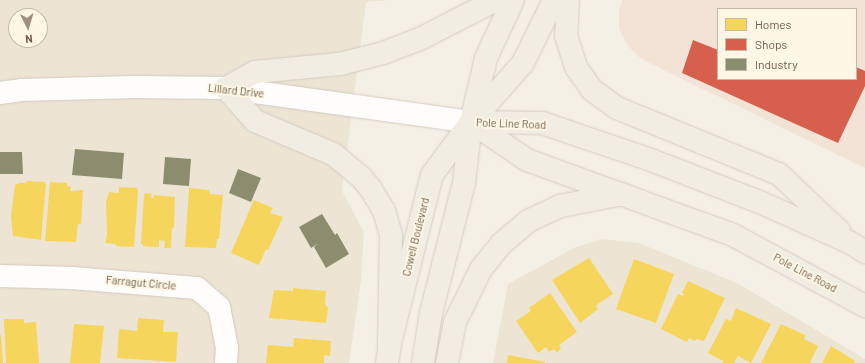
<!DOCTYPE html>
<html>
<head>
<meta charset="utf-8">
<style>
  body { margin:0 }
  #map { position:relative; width:865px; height:363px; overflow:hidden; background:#f5f0e6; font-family:Barlow,sans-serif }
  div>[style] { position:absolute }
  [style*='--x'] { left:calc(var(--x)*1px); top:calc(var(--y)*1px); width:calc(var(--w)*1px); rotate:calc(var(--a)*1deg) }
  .residential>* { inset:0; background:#eee4d3 }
  .commercial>* { inset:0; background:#f3e3d6 }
  .homes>* { inset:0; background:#f6d55c }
  .shops>* { inset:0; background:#d6604d }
  .industry>* { inset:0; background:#8c8c6e }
  .roads { filter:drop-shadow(0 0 1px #d3cbc2) drop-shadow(0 0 1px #d3cbc2) }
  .minor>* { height:22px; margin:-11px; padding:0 11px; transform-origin:11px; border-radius:11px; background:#fefdfb }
  .major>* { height:22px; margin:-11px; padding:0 11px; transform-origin:11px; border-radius:11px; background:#f1ede3 }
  span { translate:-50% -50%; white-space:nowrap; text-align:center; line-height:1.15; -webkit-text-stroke:4px #fef7e6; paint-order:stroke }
  .street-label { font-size:11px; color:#715b49 }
  .legend { position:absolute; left:717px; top:8px; width:140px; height:72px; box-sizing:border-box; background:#fef7e6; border:1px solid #c6b9a7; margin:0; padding:5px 7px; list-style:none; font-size:12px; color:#715b49 }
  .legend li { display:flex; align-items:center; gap:8px; height:20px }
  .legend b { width:20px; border:1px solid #c6b9a7 }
  .north { position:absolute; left:8px; top:8px; width:40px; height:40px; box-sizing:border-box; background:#fef7e6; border:1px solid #c6b9a7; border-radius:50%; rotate:175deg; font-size:11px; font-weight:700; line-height:16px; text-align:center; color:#715b49 }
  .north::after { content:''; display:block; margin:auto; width:14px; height:18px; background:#9f8f80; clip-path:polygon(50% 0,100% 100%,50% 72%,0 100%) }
</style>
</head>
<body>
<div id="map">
  <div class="residential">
    <i style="clip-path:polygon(evenodd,0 0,390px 0,366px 2px,342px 191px,364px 232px,361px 281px,349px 363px,0 363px,0 0,16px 16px,40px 16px,40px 40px,16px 40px,16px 16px)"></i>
    <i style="clip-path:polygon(601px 239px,639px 243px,737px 283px,865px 359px,865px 363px,493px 363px,508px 284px,574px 248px)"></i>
  </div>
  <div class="commercial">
    <i style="clip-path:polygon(evenodd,622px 0,865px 0,865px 168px,641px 59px,629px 47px,619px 29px,619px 11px,622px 0,718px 9px,856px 9px,856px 79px,718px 79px,718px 9px)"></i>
  </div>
  <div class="homes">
    <i style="clip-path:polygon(27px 181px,45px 182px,46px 184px,41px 240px,13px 236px,11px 216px,15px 185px,20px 183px,26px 183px)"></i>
    <i style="clip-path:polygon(50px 182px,67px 183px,67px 186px,71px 187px,70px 191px,83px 190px,81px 224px,78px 224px,76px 242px,45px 241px)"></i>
    <i style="clip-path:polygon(119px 187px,137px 188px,138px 191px,134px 247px,116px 246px,116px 244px,105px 243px,107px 234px,106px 202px,109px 192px,119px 193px)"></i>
    <i style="clip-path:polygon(189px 188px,209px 190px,210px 194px,223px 195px,219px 239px,217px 239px,216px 248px,185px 247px)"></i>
    <i style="clip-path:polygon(145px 193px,152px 194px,151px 198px,154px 198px,154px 195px,175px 197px,174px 228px,172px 228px,171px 248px,164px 248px,165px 241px,159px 240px,159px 246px,156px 247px,143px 246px,143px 244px,141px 244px,144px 195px)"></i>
    <i style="clip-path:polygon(254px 200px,273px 208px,270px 213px,283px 217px,268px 250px,266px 249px,259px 265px,231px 253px)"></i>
    <i style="clip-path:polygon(589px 258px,613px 294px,599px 303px,596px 306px,598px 309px,580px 323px,552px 280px)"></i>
    <i style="clip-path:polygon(634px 259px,674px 274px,656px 323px,616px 309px)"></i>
    <i style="clip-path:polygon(688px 281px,725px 298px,704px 341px,696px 339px,695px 341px,689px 338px,687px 342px,661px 329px,678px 294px,683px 296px,684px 294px,682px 293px)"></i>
    <i style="clip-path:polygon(293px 288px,326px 291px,325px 304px,328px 308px,326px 323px,269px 318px,274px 290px,293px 291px)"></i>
    <i style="clip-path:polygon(550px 293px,577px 332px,559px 345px,561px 349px,557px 352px,554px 349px,549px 352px,546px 347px,538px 353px,516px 321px,531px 311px,529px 308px)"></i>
    <i style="clip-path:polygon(736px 308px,771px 324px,751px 363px,738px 356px,734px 363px,723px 363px,723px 361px,708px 353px,726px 319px,731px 321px)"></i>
    <i style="clip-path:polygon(138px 318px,164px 320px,163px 332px,178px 332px,176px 362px,117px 358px,119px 329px,137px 331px)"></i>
    <i style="clip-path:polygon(4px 319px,24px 319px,24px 323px,36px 322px,39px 363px,6px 363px)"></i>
    <i style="clip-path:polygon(74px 324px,104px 326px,100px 363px,70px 363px)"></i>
    <i style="clip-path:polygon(781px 324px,805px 335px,804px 339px,818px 346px,810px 363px,761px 363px)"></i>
    <i style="clip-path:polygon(0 335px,1px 335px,3px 363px,0 363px)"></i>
    <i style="clip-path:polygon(294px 338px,331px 341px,330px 356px,324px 355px,324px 363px,266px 363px,268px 345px,293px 347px)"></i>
    <i style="clip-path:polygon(831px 346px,855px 361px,854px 363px,822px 363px)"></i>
    <i style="clip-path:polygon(508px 355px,545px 362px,545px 363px,507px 363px)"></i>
  </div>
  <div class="shops">
    <i style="clip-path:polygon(693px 40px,718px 50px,718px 79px,856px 79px,856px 67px,865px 71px,865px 86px,838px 143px,682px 73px)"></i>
  </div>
  <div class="industry">
    <i style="clip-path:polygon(75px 149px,124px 153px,122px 179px,72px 175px)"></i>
    <i style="clip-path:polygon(0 152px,22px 152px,23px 174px,0 174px)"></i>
    <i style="clip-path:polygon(165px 157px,191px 159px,189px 186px,163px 184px)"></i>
    <i style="clip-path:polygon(238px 169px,261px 178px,251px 202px,229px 193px)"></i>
    <i style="clip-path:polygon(322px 214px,335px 235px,337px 233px,349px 254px,326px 268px,314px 247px,319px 243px,311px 248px,299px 227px)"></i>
  </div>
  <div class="roads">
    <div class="minor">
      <i style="--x:0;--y:93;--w:21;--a:-8"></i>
      <i style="--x:21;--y:90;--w:113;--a:-1.5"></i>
      <i style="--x:134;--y:87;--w:92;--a:0.6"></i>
      <i style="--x:226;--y:88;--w:247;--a:7.9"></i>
      <i style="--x:0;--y:276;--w:72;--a:1.6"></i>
      <i style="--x:72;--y:278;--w:125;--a:4.6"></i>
      <i style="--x:197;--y:288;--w:29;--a:41"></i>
      <i style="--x:219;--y:307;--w:42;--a:79"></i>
      <i style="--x:227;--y:348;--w:15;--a:94"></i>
    </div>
    <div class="major">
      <i style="--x:568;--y:0;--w:36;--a:93"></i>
      <i style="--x:566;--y:36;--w:33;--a:72"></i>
      <i style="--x:576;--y:67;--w:28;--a:55"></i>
      <i style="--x:592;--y:90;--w:31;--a:36"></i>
      <i style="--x:617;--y:108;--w:175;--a:22.2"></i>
      <i style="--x:779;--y:174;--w:83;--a:43.5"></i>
      <i style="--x:471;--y:122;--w:68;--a:34.2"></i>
      <i style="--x:527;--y:160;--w:219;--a:20"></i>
      <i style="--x:733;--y:235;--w:150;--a:28.3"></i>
      <i style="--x:471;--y:122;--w:71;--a:0.8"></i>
      <i style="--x:542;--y:123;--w:115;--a:18.7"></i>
      <i style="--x:651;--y:160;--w:119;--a:21.2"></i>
      <i style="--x:762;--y:203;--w:98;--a:24.2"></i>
      <i style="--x:851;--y:243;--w:17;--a:33"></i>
      <i style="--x:389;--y:346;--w:111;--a:-89"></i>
      <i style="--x:391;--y:235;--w:25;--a:-106"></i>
      <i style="--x:384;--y:211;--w:27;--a:-121"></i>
      <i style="--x:370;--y:188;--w:13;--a:-129"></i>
      <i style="--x:362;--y:178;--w:38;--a:-140"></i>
      <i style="--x:333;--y:154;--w:85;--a:-157.1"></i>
      <i style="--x:255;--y:121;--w:44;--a:-131.3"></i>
      <i style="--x:226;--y:88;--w:33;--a:-29"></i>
      <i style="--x:255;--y:72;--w:85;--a:-5.4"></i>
      <i style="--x:340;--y:64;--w:44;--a:-14.3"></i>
      <i style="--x:383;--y:53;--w:40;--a:-21"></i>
      <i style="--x:420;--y:39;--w:85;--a:-27.2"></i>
      <i style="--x:387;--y:363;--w:20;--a:-81"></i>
      <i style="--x:390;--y:343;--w:173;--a:-76"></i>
      <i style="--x:432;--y:175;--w:66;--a:-53.7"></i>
      <i style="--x:471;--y:122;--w:79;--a:-48.6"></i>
      <i style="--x:523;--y:63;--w:70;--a:-63.8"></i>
      <i style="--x:423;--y:363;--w:51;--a:-80.9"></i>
      <i style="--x:431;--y:313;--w:134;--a:-75.8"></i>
      <i style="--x:464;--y:183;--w:61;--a:-83.5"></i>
      <i style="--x:471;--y:122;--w:66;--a:-76.8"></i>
      <i style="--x:486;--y:58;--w:64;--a:-65"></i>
      <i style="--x:447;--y:363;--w:42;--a:-79"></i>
      <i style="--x:455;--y:322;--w:59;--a:-63.9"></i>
      <i style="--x:481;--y:269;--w:32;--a:-51"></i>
      <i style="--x:501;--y:244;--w:35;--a:-40"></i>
      <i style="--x:528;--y:221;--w:35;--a:-25"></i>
      <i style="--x:560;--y:206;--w:63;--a:-11"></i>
    </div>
  </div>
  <div class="street-label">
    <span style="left:236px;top:91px;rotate:6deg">Lillard Drive</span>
    <span style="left:511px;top:124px;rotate:2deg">Pole Line Road</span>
    <span style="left:416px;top:237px;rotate:-76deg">Cowell Boulevard</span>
    <span style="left:805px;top:273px;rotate:28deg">Pole Line Road</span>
    <span style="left:141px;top:283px;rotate:5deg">Farragut Circle</span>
  </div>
  <ul class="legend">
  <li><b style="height:11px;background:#f6d55c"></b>Homes</li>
  <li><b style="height:11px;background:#d6604d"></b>Shops</li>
  <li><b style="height:11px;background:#8c8c6e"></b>Industry</li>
  </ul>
  <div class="north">N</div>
</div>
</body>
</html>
